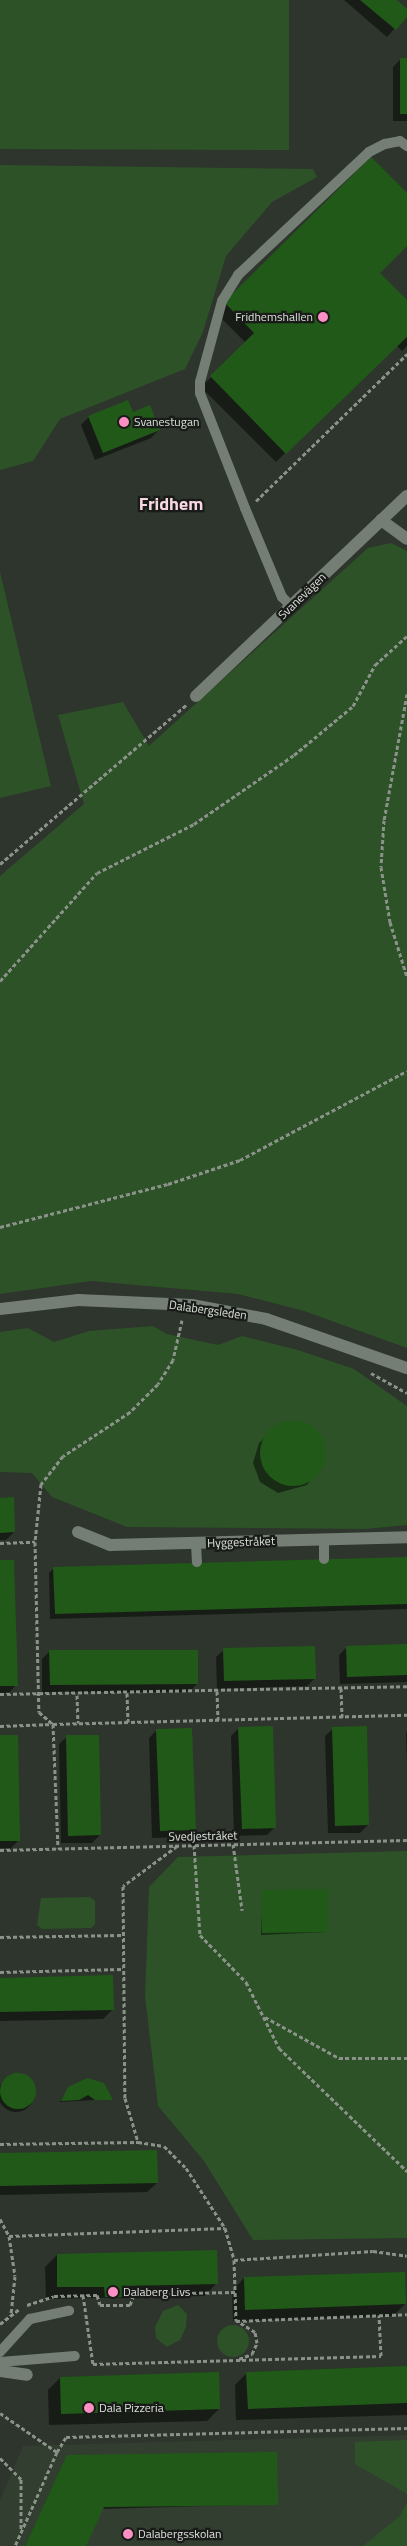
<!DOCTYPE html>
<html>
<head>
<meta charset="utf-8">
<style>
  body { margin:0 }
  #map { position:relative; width:407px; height:2546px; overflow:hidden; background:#2d352c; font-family:"Titillium Web",sans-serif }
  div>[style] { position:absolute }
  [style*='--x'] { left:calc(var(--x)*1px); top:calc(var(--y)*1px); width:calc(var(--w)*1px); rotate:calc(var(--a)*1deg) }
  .built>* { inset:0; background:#323e30 }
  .green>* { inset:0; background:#2d5227 }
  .round { border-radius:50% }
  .shadow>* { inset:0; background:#0007 }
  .building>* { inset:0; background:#215a18 }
  .path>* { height:3px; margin-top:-1.5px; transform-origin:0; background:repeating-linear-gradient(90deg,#8b928a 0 4px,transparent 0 6.5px) }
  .service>* { height:10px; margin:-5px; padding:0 5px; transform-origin:5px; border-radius:5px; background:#757e74 }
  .minor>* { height:12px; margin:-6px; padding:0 6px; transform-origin:6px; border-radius:6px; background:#757e74 }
  .dots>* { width:14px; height:14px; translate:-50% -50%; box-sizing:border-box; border:2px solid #181b17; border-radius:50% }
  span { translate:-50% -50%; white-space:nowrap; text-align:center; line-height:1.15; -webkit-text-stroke:4.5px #181b17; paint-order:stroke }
  .poi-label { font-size:12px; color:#dce1db }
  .right { translate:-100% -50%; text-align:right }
  .left { translate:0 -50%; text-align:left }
  .street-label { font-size:12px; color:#dce1db }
  .district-label { font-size:18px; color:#f7d7e4; font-weight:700 }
</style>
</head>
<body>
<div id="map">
  <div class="built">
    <i style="clip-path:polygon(407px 2435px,407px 2546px,0 2546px,0 2500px,23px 2446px)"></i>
  </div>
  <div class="green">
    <i style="clip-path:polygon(0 0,289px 0,289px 150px,0 149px)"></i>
    <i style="clip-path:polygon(0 165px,313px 169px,317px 177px,272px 202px,226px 256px,203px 332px,185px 369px,60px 419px,33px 461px,0 470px)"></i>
    <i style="clip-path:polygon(391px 543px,407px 551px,407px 1348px,304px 1311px,238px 1294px,91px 1281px,0 1294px,0 876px,84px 804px,58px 715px,123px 702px,149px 746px,368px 548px)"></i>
    <i style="clip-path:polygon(0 572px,51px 786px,0 798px)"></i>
    <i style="clip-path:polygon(153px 1326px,167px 1334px,218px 1345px,242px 1336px,298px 1350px,354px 1369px,407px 1406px,407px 1525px,365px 1529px,127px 1527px,52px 1497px,32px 1473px,0 1472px,0 1332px,28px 1328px,54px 1342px,89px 1331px)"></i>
    <i style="clip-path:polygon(407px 1851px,407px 2238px,253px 2240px,204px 2161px,158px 2106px,145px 1996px,149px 1887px,178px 1857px)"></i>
    <i style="clip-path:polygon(90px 1897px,95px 1901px,95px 1924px,91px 1928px,42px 1929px,37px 1925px,41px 1898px)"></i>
    <i style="clip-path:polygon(178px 2305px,187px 2314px,186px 2327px,180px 2340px,167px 2347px,156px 2338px,155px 2327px,163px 2311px)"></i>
    <i class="round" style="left:217px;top:2325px;width:32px;height:32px"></i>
    <i style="clip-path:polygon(407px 2440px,407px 2494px,355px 2464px,355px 2442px)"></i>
    <i style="clip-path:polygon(407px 2502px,407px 2546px,363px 2546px,400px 2516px)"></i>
  </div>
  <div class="shadow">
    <i style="clip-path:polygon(344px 0,395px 0,407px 15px,387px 37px)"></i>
    <i style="clip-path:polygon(401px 59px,407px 59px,407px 121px,393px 121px,393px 67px)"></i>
    <i style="clip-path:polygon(371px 159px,407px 195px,407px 245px,379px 273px,407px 302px,407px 346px,402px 351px,395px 344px,276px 462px,201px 387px,246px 343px,216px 313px)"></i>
    <i style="clip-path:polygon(132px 413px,159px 430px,151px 438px,95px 460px,81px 425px,89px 417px)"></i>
    <i style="clip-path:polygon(295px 1421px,314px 1429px,325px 1458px,307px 1485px,278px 1493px,260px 1482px,253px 1463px,259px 1443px,267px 1435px)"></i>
    <i style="clip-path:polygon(0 1499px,14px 1532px,6px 1540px,0 1540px)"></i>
    <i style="clip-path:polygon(407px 1558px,407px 1609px,50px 1619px,49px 1573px,54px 1568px)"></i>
    <i style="clip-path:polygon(0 1561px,16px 1685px,9px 1693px,0 1693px)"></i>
    <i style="clip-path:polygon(407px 1645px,407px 1682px,340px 1684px,339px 1655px,347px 1647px)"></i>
    <i style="clip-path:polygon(224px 1650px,314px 1679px,307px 1686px,217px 1689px,216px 1657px)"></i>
    <i style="clip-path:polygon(50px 1651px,197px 1684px,189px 1692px,42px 1692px,42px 1659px)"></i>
    <i style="clip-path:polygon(239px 1728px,275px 1827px,267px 1835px,234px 1836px,231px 1736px)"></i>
    <i style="clip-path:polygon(333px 1729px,368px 1825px,360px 1833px,328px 1833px,325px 1736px)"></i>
    <i style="clip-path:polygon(156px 1731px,194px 1829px,187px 1837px,152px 1838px,149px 1738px)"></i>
    <i style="clip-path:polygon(407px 1732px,407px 1763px,406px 1733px)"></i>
    <i style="clip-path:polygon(0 1736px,19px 1840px,11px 1848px,0 1848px)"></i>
    <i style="clip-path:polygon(67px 1737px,100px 1835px,92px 1843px,61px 1843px,59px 1744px)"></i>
    <i style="clip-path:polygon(263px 1891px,327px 1932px,261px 1935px)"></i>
    <i style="clip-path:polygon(0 1979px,113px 2009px,103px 2019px,0 2021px)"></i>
    <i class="round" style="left:-2px;top:2076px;width:36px;height:36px"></i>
    <i style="clip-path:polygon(69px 2088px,111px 2099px,60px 2102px)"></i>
    <i style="clip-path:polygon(0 2154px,157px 2183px,147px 2192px,0 2195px)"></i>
    <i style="clip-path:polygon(57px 2255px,217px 2283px,204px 2296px,46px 2299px,45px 2267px)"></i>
    <i style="clip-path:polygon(244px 2278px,405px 2304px,393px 2316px,233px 2321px,232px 2291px)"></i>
    <i style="clip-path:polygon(407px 2368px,407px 2415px,236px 2420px,235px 2385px,247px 2373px)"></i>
    <i style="clip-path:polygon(60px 2378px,219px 2409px,207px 2421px,49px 2425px,48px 2390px)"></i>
    <i style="clip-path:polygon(67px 2456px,276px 2504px,102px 2509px,85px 2546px,25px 2546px)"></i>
  </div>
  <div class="building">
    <i style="clip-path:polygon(360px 0,397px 0,407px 9px,407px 17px,396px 30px)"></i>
    <i style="clip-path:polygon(400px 58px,407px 58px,407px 114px,400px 114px)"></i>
    <i style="clip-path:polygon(371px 157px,407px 193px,407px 246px,380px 273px,407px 300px,407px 337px,286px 454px,210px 376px,254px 333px,224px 302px)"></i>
    <i style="clip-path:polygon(128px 400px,133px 412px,150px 405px,160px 430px,103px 453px,88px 416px)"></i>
    <i class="round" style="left:260px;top:1420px;width:66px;height:66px"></i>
    <i style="clip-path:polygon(14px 1497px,15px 1532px,0 1533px,0 1498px)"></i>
    <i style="clip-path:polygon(407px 1557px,407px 1604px,55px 1614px,53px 1567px)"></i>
    <i style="clip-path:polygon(0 1560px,14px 1560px,18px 1686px,0 1686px)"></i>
    <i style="clip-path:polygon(407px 1644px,407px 1675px,347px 1677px,346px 1646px)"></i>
    <i style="clip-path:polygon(315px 1646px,316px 1679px,224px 1681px,223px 1648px)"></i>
    <i style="clip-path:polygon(49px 1650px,198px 1650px,198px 1684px,50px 1685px)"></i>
    <i style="clip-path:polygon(273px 1726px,276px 1828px,242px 1829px,238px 1727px)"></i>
    <i style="clip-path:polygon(367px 1726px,369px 1825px,335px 1826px,332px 1727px)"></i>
    <i style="clip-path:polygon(192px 1728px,196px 1830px,160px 1831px,156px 1729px)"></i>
    <i style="clip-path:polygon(0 1735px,18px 1735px,20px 1841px,0 1841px)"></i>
    <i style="clip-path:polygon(66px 1735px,99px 1735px,101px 1835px,68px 1836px)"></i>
    <i style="clip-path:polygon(328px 1889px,328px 1932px,262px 1933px,262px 1890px)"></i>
    <i style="clip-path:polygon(113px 1975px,114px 2010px,0 2012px,0 1978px)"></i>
    <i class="round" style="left:0;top:2073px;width:36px;height:36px"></i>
    <i style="clip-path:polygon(87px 2078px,104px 2083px,113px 2100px,95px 2100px,88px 2095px,79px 2100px,61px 2101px,68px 2087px)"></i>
    <i style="clip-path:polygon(157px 2150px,158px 2183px,0 2186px,0 2153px)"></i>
    <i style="clip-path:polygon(217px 2250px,218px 2284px,122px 2286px,122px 2297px,105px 2297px,104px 2287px,57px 2287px,57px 2254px)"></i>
    <i style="clip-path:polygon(405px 2272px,406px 2304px,245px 2310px,244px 2277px)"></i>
    <i style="clip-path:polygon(407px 2366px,407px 2403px,248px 2409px,246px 2372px)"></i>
    <i style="clip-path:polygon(219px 2372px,220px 2409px,61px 2414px,60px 2377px)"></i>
    <i style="clip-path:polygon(277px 2452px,278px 2505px,104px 2507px,86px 2546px,25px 2546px,67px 2455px)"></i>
  </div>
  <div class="path">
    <i style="--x:256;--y:501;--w:211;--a:-44.2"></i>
    <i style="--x:407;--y:694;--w:128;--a:100.3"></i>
    <i style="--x:384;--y:820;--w:47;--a:93.7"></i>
    <i style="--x:381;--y:867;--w:56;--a:80.7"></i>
    <i style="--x:390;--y:922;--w:58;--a:72.8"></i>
    <i style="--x:0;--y:864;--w:245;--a:-40.5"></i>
    <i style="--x:0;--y:981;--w:145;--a:-48.1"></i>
    <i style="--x:97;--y:873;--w:109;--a:-26.8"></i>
    <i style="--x:194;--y:824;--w:121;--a:-34.6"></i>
    <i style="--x:294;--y:755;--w:77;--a:-39.7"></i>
    <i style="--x:353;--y:706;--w:47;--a:-61.8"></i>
    <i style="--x:375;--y:665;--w:43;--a:-42.2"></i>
    <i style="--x:0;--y:1227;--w:173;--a:-14.4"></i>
    <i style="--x:168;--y:1184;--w:76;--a:-18.4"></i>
    <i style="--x:240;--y:1160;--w:189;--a:-28.1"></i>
    <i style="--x:182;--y:1320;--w:41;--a:102.7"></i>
    <i style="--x:173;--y:1360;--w:28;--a:122"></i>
    <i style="--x:158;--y:1384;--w:40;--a:135"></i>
    <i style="--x:130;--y:1412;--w:80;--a:146.7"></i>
    <i style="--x:63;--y:1456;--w:36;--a:128"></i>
    <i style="--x:41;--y:1484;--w:58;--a:95.9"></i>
    <i style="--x:35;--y:1542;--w:170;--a:88.7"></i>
    <i style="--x:39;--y:1712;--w:18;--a:41"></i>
    <i style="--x:53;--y:1724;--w:354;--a:-1.5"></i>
    <i style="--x:371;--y:1373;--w:41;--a:29.1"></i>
    <i style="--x:0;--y:1543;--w:35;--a:-2"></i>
    <i style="--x:341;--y:1688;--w:29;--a:88"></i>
    <i style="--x:217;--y:1691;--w:29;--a:88"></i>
    <i style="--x:127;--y:1693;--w:29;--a:88"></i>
    <i style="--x:0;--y:1694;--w:407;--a:-1.1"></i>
    <i style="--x:77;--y:1695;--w:28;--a:88"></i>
    <i style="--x:0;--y:1726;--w:53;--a:-2.2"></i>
    <i style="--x:53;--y:1724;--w:124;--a:87.7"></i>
    <i style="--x:233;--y:1844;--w:67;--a:82.2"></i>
    <i style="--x:194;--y:1845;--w:90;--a:86.2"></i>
    <i style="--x:200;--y:1935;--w:66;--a:45.6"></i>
    <i style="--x:246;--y:1982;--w:74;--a:63.4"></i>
    <i style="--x:279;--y:2048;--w:178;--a:43.9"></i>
    <i style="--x:177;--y:1846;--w:67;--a:143.5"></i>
    <i style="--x:123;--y:1886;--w:212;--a:89.5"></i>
    <i style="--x:125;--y:2098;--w:46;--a:73.5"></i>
    <i style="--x:138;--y:2142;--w:26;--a:9"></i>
    <i style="--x:164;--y:2146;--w:31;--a:45"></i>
    <i style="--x:186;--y:2168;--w:72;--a:57"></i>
    <i style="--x:225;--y:2228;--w:33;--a:74"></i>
    <i style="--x:234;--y:2260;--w:139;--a:-3.7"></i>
    <i style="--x:373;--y:2251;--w:34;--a:8"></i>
    <i style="--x:0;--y:1850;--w:407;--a:-1.4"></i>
    <i style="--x:0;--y:1937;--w:122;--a:-0.9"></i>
    <i style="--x:0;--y:1972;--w:122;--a:-1.4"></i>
    <i style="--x:265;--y:2017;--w:85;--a:29"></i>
    <i style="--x:339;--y:2058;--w:68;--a:0"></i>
    <i style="--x:0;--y:2144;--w:138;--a:-0.8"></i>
    <i style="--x:0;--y:2219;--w:19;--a:62"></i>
    <i style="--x:9;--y:2236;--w:40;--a:81.5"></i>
    <i style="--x:15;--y:2276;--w:38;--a:96"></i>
    <i style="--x:9;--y:2236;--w:216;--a:-2.1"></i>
    <i style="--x:234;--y:2260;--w:61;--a:88.1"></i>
    <i style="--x:236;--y:2321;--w:171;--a:-2.3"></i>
    <i style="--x:83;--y:2295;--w:70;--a:81.8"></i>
    <i style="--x:93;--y:2364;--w:288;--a:-1.6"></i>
    <i style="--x:381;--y:2356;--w:41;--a:-92.8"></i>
    <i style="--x:27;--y:2305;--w:28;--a:-18"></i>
    <i style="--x:54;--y:2296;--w:43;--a:-1.3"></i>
    <i style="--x:97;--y:2295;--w:10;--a:73"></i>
    <i style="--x:100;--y:2305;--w:30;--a:0"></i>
    <i style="--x:130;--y:2305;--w:12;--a:-70"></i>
    <i style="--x:134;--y:2294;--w:101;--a:-1.1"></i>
    <i style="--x:0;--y:2324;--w:24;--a:-38"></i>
    <i style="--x:239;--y:2359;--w:14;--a:-21"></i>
    <i style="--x:252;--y:2354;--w:12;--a:-66"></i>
    <i style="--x:257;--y:2343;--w:11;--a:-100"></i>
    <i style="--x:255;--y:2332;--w:19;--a:-148"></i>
    <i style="--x:0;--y:2413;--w:69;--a:34.4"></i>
    <i style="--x:57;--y:2452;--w:103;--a:114.1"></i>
    <i style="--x:57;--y:2452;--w:17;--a:-59"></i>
    <i style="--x:66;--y:2437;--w:341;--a:-1.5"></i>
    <i style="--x:0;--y:2458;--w:30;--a:45"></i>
    <i style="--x:21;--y:2479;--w:51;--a:90"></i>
  </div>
  <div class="service">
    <i style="--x:291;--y:606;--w:13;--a:-135"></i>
    <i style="--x:282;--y:597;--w:96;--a:-112.6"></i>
    <i style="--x:245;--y:508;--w:123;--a:-111.4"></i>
    <i style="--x:200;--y:393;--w:11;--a:-90"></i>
    <i style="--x:200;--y:382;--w:84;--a:-74.8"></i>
    <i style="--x:222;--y:301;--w:31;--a:-58"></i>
    <i style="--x:238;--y:275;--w:180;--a:-43.2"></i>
    <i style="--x:369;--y:152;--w:18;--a:-27"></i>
    <i style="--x:385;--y:144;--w:15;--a:-11"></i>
    <i style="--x:400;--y:141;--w:9;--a:36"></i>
    <i style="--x:324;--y:1540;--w:19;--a:90"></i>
    <i style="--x:196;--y:1544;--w:18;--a:87"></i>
    <i style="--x:0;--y:2352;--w:45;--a:-47.7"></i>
    <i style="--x:30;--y:2319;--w:40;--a:-12"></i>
    <i style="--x:0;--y:2362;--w:75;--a:-4.6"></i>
  </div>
  <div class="minor">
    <i style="--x:381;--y:520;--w:32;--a:36"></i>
    <i style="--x:196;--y:696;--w:291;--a:-43.5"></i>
    <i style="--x:0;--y:1309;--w:79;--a:-6.6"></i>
    <i style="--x:78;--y:1300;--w:114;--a:2.5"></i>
    <i style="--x:192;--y:1305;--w:75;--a:10.7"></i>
    <i style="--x:266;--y:1319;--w:149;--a:19.2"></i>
    <i style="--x:78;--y:1532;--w:35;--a:22"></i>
    <i style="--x:110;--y:1545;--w:297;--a:-1.5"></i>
    <i style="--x:0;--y:2371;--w:27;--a:8"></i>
  </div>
  <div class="dots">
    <i style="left:323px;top:317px;background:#fc8fc3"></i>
    <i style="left:124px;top:422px;background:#fc8fc3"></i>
    <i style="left:113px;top:2292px;background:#fc8fc3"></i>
    <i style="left:89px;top:2408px;background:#fc8fc3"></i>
    <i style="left:128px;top:2534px;background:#fc8fc3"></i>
  </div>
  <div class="poi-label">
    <span class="right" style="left:313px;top:317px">Fridhemshallen</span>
    <span class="left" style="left:134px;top:422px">Svanestugan</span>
    <span class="left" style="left:123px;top:2292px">Dalaberg Livs</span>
    <span class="left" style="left:99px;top:2408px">Dala Pizzeria</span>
    <span class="left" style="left:138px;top:2534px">Dalabergsskolan</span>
  </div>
  <div class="street-label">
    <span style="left:302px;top:596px;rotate:-44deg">Svanevägen</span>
    <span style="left:208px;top:1310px;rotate:8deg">Dalabergsleden</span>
    <span style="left:241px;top:1542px;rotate:-2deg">Hyggestråket</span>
    <span style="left:203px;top:1836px;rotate:-1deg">Svedjestråket</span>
  </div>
  <div class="district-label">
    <span style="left:171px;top:504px">Fridhem</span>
  </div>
</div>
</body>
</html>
